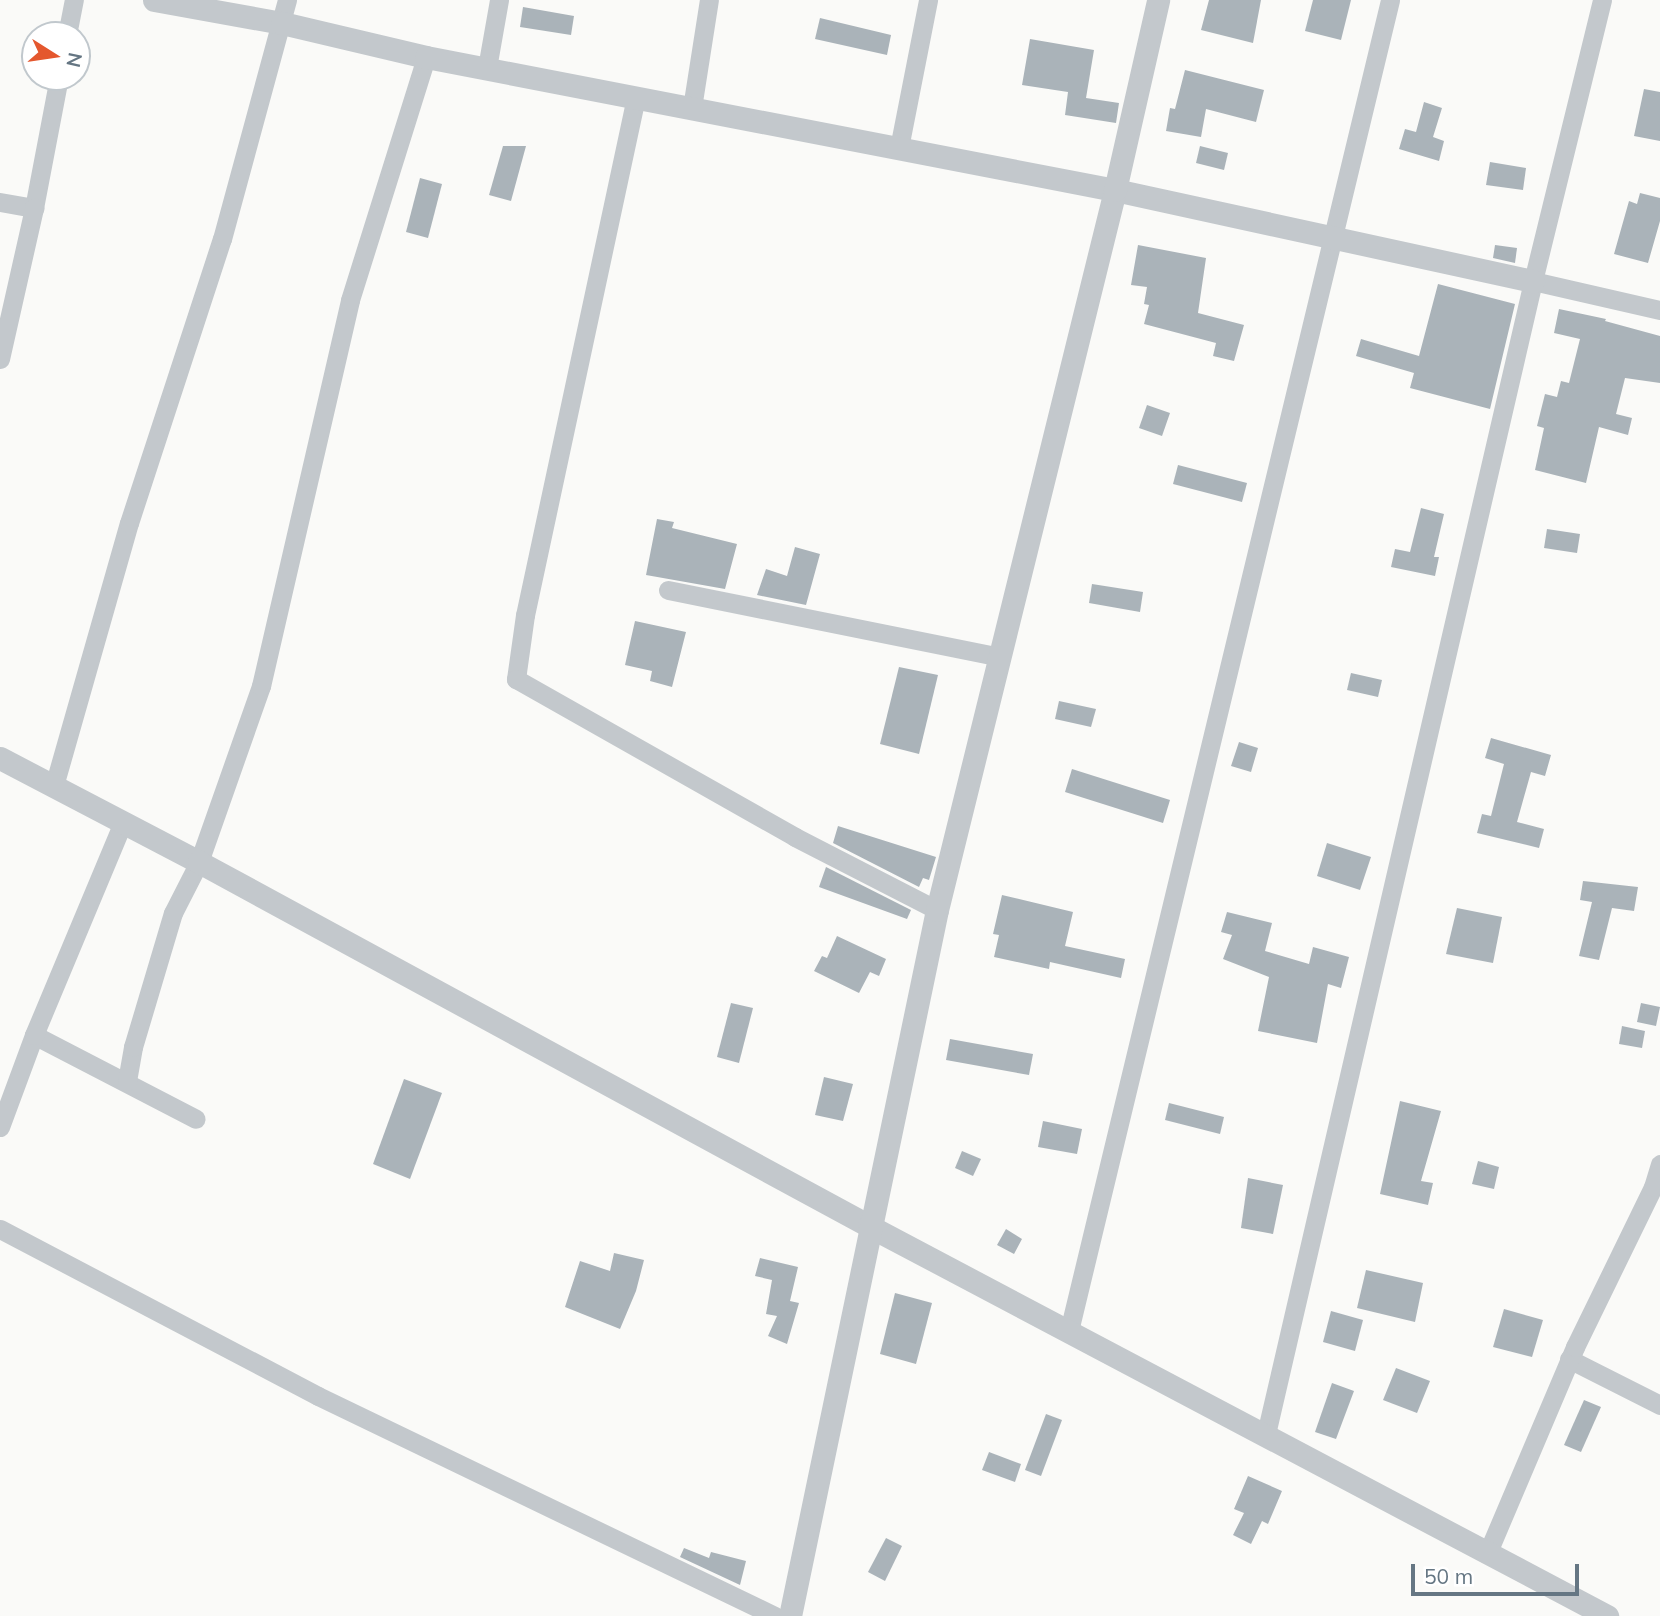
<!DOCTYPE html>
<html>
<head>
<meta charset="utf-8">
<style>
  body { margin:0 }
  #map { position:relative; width:1660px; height:1616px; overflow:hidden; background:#fafaf8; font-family:Mulish,sans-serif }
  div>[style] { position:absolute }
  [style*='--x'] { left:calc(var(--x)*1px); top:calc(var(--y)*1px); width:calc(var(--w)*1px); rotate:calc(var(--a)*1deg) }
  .building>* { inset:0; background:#aab3b9 }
  .minor>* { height:19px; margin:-9.5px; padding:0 9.5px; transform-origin:9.5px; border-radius:9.5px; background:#c3c8cc }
  .tertiary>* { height:23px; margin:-11.5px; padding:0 11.5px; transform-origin:11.5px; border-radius:11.5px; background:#c3c8cc }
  span { translate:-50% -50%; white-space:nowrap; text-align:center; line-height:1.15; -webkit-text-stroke:7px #fff; paint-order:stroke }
  .north { position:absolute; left:21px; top:21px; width:70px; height:70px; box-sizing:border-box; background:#fff; border:2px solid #c1c8cd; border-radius:50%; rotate:102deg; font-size:19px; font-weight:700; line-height:28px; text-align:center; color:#657683 }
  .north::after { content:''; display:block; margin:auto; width:24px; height:32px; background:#e4572e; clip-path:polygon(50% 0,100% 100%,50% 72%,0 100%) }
  .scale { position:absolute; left:1411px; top:1564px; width:168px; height:32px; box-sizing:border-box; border:4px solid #657683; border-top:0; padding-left:9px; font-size:21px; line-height:24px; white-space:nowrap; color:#657683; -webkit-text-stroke:5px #fff; paint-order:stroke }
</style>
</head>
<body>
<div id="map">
  <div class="building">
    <i style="clip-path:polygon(1209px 0,1261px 0,1253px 43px,1201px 30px)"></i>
    <i style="clip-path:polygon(1313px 0,1351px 0,1341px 40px,1305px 31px)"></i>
    <i style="clip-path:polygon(523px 7px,574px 16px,571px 35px,520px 27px)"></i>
    <i style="clip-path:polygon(820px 18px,891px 35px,887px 55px,815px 39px)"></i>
    <i style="clip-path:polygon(1030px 39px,1094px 50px,1086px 98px,1119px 103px,1116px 123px,1065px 115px,1068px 92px,1022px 85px)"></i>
    <i style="clip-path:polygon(1185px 70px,1264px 90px,1256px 122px,1206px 109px,1201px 137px,1166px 131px,1170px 108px,1175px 109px)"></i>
    <i style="clip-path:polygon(1644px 89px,1660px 92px,1660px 141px,1634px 136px)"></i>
    <i style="clip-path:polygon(1424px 102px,1442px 108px,1433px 137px,1444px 141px,1439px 161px,1399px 149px,1405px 129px,1416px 132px)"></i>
    <i style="clip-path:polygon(503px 146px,526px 146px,511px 201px,489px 195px)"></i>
    <i style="clip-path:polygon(1200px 146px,1228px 153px,1224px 170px,1196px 163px)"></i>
    <i style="clip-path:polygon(1490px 162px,1526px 168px,1523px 190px,1486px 185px)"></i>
    <i style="clip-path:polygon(420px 178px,442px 184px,428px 238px,406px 232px)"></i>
    <i style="clip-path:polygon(1640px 193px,1660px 198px,1660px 221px,1648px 263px,1614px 254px,1629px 201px,1637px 204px)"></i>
    <i style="clip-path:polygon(1138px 245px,1206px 258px,1198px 313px,1244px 325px,1234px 361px,1213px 356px,1216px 343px,1144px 324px,1149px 305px,1144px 304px,1147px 287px,1131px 285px)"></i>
    <i style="clip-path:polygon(1495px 245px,1517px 248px,1515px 263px,1493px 258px)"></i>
    <i style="clip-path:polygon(1438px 284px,1515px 304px,1490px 409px,1410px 388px,1414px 373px,1356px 356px,1361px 339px,1419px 356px)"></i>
    <i style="clip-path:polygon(1559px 309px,1606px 319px,1605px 321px,1660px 336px,1660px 383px,1625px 378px,1616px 414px,1632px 418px,1628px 435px,1599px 427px,1586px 483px,1535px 470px,1544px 428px,1537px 426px,1545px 394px,1557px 397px,1561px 381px,1569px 383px,1580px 339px,1554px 333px)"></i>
    <i style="clip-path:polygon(1147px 405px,1170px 413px,1162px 436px,1139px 428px)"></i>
    <i style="clip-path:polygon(1178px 465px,1247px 483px,1242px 502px,1173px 484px)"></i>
    <i style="clip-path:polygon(1421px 508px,1444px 514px,1434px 557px,1439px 557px,1435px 576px,1391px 567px,1395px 549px,1410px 552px)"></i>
    <i style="clip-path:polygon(657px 519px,674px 522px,672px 528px,737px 544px,725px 589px,646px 575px)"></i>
    <i style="clip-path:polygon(1547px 529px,1580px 534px,1577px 553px,1544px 548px)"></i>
    <i style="clip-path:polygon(795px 547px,820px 554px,806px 605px,757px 595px,766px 569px,787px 576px)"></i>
    <i style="clip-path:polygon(1092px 584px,1143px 592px,1140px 612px,1089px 603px)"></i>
    <i style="clip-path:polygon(635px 621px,686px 632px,672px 687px,650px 681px,652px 671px,625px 665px)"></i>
    <i style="clip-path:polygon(899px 667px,938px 675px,919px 754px,880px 744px)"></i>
    <i style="clip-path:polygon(1351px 673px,1382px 680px,1378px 697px,1347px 690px)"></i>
    <i style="clip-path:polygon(1059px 701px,1096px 709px,1091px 727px,1055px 719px)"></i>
    <i style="clip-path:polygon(1491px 738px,1551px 755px,1545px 776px,1531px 772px,1517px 822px,1544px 829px,1539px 848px,1477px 833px,1482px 814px,1491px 816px,1504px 764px,1485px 758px)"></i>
    <i style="clip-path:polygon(1239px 742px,1258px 748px,1251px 772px,1231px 766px)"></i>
    <i style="clip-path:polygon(1072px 769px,1170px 800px,1163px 823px,1065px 792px)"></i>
    <i style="clip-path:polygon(838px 826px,936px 857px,929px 880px,923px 878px,919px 887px,833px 843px)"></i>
    <i style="clip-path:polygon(1327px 843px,1371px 857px,1360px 890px,1317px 876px)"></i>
    <i style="clip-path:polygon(826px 867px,911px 910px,907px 919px,819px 887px)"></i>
    <i style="clip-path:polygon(1583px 881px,1638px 887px,1634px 911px,1612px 908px,1599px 960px,1579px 956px,1592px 902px,1580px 900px)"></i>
    <i style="clip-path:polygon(1002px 895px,1073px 912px,1065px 946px,1125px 959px,1121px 978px,1050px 962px,1049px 969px,994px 957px,999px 935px,993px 934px)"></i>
    <i style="clip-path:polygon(1457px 908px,1502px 917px,1493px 963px,1446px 954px)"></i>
    <i style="clip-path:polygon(1227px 912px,1272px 923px,1265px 951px,1309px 964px,1313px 947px,1349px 957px,1341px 988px,1328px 984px,1317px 1043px,1258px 1031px,1269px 977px,1223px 959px,1232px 935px,1221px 932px)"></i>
    <i style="clip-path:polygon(837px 936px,886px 959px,879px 976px,870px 972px,859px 993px,814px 971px,822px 956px,827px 958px)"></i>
    <i style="clip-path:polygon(731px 1003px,753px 1008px,739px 1063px,717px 1057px)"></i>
    <i style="clip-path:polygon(1641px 1003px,1660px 1007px,1656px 1026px,1637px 1022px)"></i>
    <i style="clip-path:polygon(1622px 1026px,1645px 1031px,1642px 1048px,1619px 1044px)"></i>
    <i style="clip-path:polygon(950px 1039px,1033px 1054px,1029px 1075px,946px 1060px)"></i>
    <i style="clip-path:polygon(824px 1077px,853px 1084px,843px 1121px,815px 1115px)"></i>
    <i style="clip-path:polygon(404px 1079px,442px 1093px,410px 1179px,373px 1164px)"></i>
    <i style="clip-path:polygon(1400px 1101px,1441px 1111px,1421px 1181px,1433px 1183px,1428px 1205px,1380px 1194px)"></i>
    <i style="clip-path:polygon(1169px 1103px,1224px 1117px,1220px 1134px,1165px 1120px)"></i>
    <i style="clip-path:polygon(1043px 1121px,1082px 1129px,1077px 1154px,1038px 1147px)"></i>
    <i style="clip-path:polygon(962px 1151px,981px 1159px,973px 1176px,955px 1168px)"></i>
    <i style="clip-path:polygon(1478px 1161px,1499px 1167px,1494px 1189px,1472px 1184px)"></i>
    <i style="clip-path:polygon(1248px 1178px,1283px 1185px,1273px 1234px,1241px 1228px)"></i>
    <i style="clip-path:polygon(1006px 1229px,1022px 1239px,1014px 1254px,997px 1245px)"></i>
    <i style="clip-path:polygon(614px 1253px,644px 1260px,636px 1291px,620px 1329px,565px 1307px,580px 1261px,610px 1271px)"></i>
    <i style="clip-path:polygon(760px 1258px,798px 1267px,790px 1301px,799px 1303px,787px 1344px,768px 1336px,777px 1316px,766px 1314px,772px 1280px,755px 1276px)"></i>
    <i style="clip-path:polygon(1366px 1270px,1423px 1283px,1415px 1322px,1357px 1308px)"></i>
    <i style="clip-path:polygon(895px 1293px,932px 1303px,916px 1364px,880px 1354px)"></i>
    <i style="clip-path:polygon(1504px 1309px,1543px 1320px,1532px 1357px,1493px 1347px)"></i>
    <i style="clip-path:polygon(1331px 1311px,1363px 1320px,1355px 1351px,1323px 1342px)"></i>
    <i style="clip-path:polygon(1396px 1368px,1430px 1381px,1417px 1413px,1383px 1400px)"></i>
    <i style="clip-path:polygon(1332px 1383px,1354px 1391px,1336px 1439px,1315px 1432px)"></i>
    <i style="clip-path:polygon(1584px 1400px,1601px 1407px,1581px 1452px,1564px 1445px)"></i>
    <i style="clip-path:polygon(1046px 1414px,1062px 1420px,1041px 1476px,1025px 1470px)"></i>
    <i style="clip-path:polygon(989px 1452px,1021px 1464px,1015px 1482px,982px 1470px)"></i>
    <i style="clip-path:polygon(1248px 1476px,1282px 1491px,1268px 1524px,1262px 1521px,1251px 1544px,1233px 1535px,1244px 1513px,1234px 1509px)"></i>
    <i style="clip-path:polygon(886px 1538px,902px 1546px,885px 1581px,868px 1572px)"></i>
    <i style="clip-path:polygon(684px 1548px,709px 1558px,711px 1552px,746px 1561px,740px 1585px,680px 1557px)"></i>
  </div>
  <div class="minor">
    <i style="--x:67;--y:35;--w:36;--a:-79"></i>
    <i style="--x:487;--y:68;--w:69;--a:-80"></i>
    <i style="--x:636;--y:97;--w:530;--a:102.09"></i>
    <i style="--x:525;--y:615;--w:65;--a:98"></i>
    <i style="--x:516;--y:679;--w:321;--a:29.5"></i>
    <i style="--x:795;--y:837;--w:160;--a:27.2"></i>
    <i style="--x:692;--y:108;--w:109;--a:-81.1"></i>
    <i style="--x:899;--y:148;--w:151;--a:-78.9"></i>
    <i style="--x:0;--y:202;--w:35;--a:10"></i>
    <i style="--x:34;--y:208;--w:133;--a:-79.2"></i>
    <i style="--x:1533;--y:281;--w:130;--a:12.9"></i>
    <i style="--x:0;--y:359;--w:155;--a:-77.3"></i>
    <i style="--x:668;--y:590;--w:338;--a:11.4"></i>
    <i style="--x:54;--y:786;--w:273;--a:-74.1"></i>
    <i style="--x:129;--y:523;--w:299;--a:-71.9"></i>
    <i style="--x:222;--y:239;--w:248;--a:-74.8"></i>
    <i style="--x:34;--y:1035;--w:182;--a:27.4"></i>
    <i style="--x:127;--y:1081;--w:35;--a:-80"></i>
    <i style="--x:133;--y:1047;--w:140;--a:-73.4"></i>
    <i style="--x:173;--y:913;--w:57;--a:-63"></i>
    <i style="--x:199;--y:862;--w:187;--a:-70.6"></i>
    <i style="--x:261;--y:686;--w:396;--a:-77"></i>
    <i style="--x:350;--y:300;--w:255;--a:-72.6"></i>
    <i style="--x:0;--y:1127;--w:98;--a:-69.7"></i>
    <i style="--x:34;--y:1035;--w:231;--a:-67.3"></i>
    <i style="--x:0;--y:1229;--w:359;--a:27.7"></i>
    <i style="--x:318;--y:1396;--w:507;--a:25.71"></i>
    <i style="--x:1069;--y:1331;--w:1369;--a:-76.44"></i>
    <i style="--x:1569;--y:1359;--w:102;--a:26.8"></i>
    <i style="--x:1266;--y:1434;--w:1184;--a:-76.96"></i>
    <i style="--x:1533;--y:281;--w:289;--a:-76.2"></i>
    <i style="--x:1488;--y:1552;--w:223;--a:-67"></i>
    <i style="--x:1575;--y:1347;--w:178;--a:-64"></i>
    <i style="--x:1653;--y:1187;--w:24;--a:-73"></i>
  </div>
  <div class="tertiary">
    <i style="--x:154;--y:0;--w:130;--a:10.2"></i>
    <i style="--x:282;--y:23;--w:148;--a:13.3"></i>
    <i style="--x:426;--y:57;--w:702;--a:10.93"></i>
    <i style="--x:1115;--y:190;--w:428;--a:12.3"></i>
    <i style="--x:0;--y:758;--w:225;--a:27.6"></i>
    <i style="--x:199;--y:862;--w:762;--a:28.51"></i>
    <i style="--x:869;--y:1226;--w:835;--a:27.85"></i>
    <i style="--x:790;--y:1616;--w:721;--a:-78.24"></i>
    <i style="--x:937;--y:910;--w:742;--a:-76.11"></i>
    <i style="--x:1115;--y:190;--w:195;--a:-77.2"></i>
  </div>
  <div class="north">N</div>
  <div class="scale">50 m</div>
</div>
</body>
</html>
